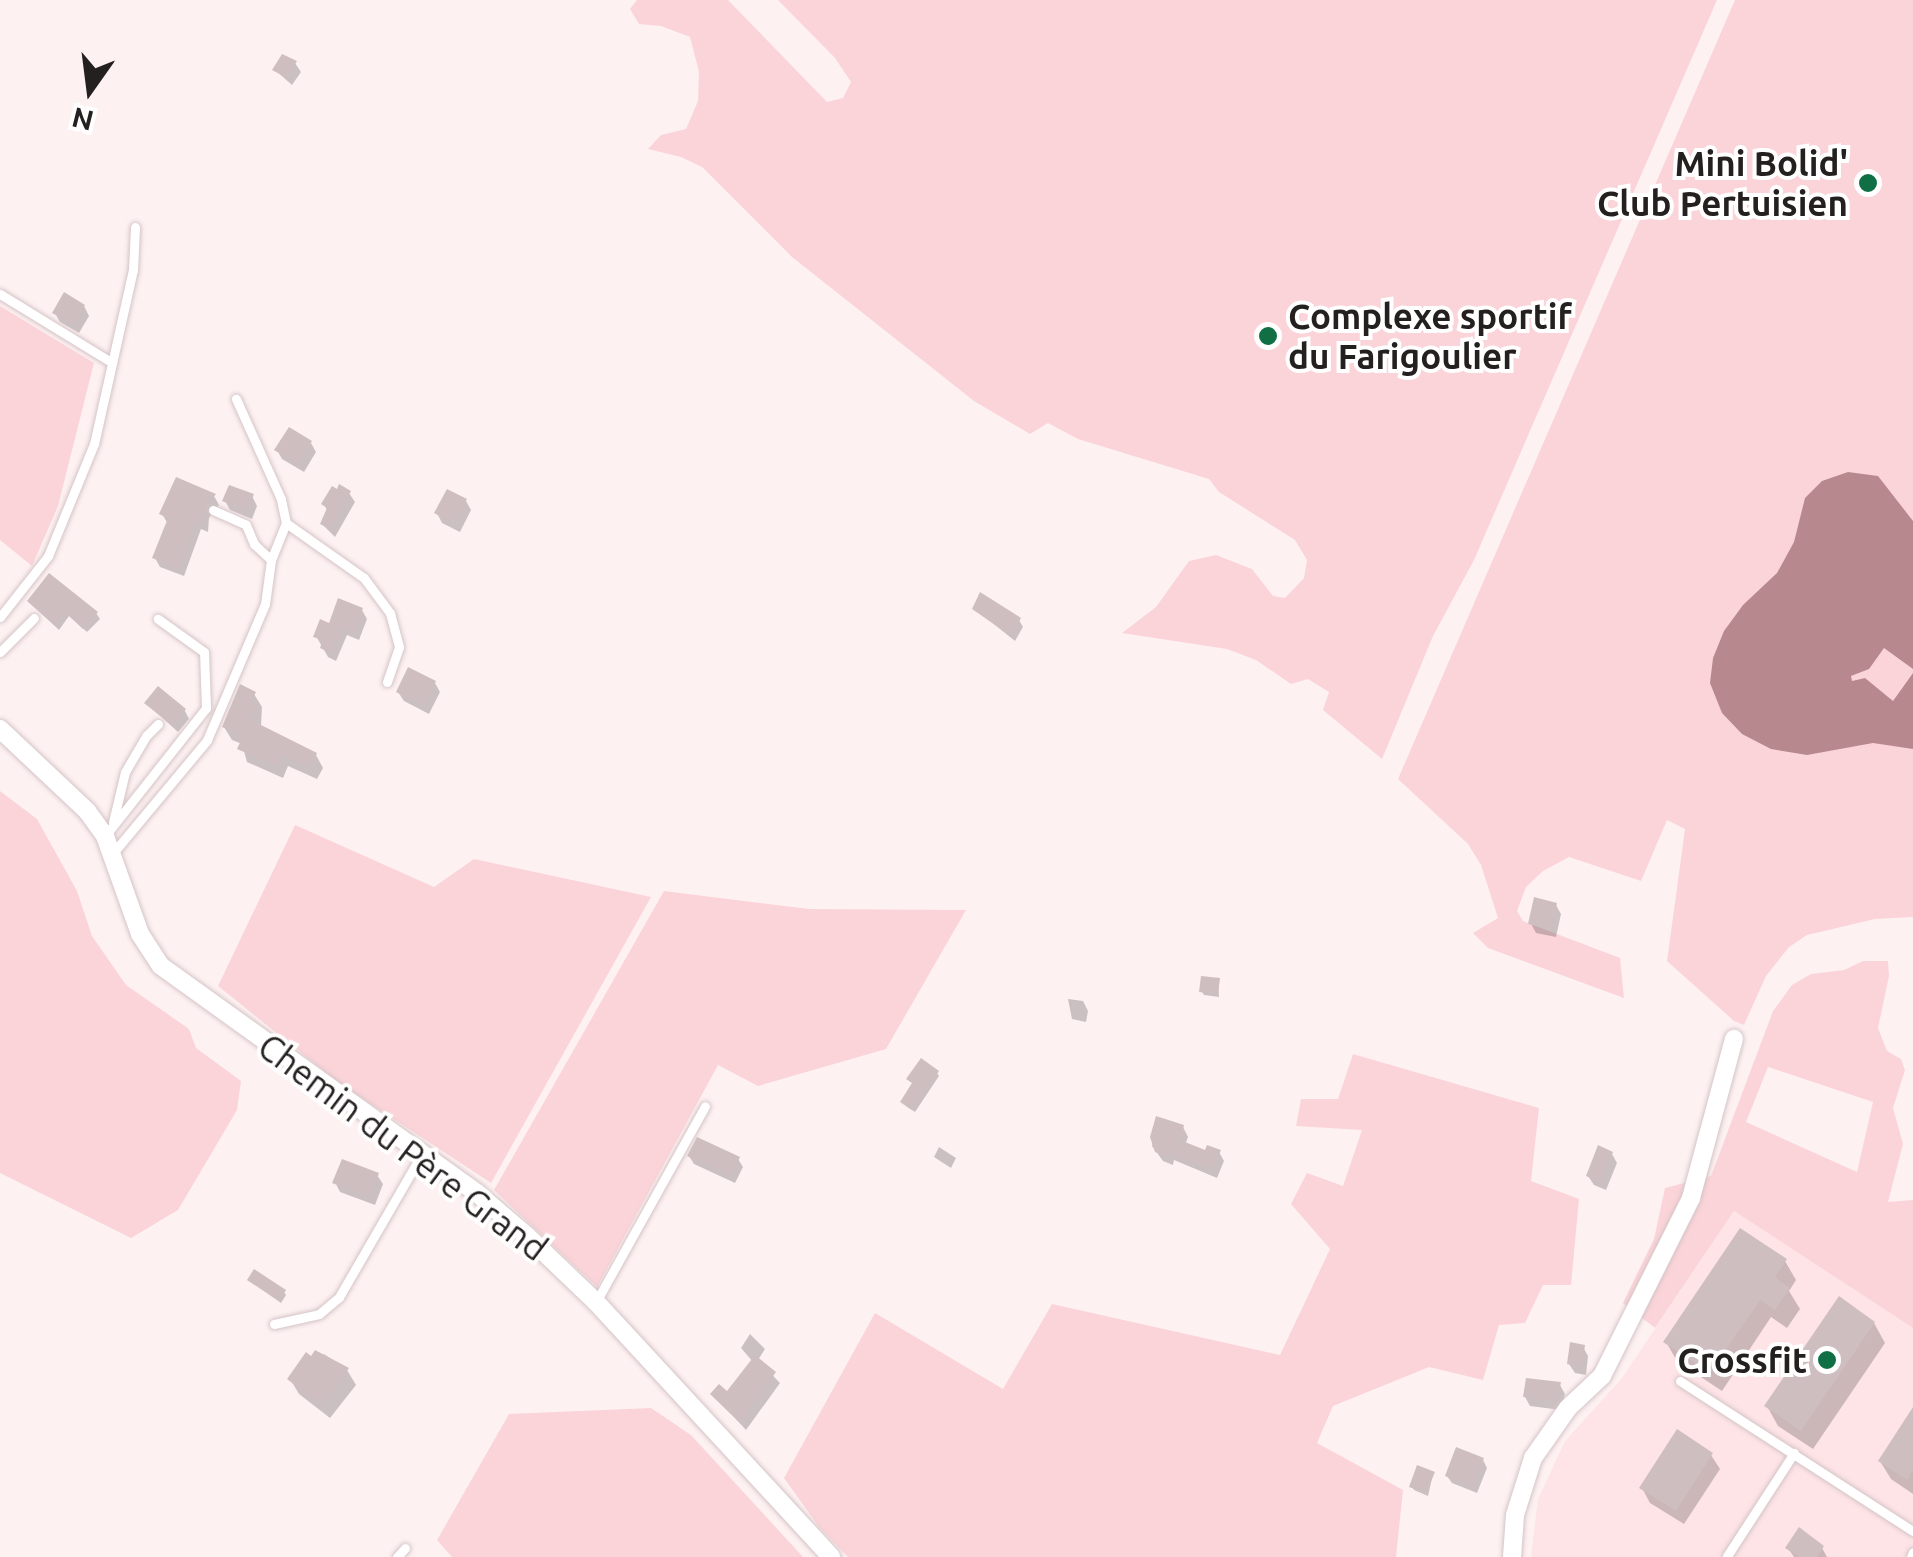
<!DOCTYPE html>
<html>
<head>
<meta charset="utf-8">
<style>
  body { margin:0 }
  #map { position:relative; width:1913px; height:1557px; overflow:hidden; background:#fef1f2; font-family:Ubuntu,sans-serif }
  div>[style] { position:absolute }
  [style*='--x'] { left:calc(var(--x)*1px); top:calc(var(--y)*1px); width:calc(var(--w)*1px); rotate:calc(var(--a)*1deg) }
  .built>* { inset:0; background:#fee4e7 }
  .green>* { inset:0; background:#fbd4d9 }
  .water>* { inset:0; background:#b7898f }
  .shadow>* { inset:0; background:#0003 }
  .building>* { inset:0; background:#cebec0 }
  .roads { filter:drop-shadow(0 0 2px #d4c4c6) drop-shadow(0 0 2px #d4c4c6) }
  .lane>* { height:9px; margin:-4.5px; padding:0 4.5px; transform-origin:4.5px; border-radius:4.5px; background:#fff }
  .street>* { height:18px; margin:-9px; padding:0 9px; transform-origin:9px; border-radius:9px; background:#fff }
  .dots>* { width:28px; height:28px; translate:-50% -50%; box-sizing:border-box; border:5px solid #fff; border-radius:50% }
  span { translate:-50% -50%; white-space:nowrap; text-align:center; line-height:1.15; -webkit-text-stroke:8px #fff; paint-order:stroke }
  .poi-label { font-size:35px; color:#252020; font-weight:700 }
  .right { translate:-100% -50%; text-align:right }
  .left { translate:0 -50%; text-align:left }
  .street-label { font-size:35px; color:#252020 }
  .north { position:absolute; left:40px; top:40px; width:100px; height:100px; -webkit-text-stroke:8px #fff; paint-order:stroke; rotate:194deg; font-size:28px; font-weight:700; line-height:40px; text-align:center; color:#252020 }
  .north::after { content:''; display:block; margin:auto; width:35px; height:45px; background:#252020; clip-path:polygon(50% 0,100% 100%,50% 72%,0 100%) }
</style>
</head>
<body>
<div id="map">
  <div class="built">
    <i style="clip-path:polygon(1734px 1211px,1913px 1328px,1913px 1557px,1531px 1557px,1538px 1499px,1565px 1441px,1622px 1378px)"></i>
  </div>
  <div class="green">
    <i style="clip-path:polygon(637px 0,728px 0,827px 102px,843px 98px,851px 82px,835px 58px,778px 0,1717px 0,1474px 560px,1433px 636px,1382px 759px,1323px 710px,1329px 692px,1308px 679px,1291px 684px,1256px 660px,1227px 649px,1122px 633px,1156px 607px,1189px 561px,1216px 555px,1252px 569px,1273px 596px,1285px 598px,1304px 578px,1307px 560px,1295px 540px,1219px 492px,1209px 479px,1078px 439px,1048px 423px,1030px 434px,974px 401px,792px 257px,702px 167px,681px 157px,648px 149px,661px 135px,686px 129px,698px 101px,699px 72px,690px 37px,661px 26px,639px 24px,630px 9px)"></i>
    <i style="clip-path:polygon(1735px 0,1913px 0,1913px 917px,1875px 919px,1807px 935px,1789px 947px,1766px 976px,1744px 1025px,1734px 1021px,1667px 961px,1685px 829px,1667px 820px,1641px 881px,1569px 857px,1543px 871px,1526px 887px,1517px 911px,1523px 921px,1620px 958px,1624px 998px,1488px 948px,1473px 933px,1498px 918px,1481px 865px,1468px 844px,1398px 779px)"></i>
    <i style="clip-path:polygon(0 306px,94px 363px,58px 506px,32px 566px,0 540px)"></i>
    <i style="clip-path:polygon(0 791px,37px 819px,77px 891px,92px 936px,126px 985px,189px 1029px,196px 1048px,241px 1081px,237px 1110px,178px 1210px,131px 1238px,0 1173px)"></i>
    <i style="clip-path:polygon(295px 825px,434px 887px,474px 859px,651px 897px,491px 1183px,339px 1083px,218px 986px)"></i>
    <i style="clip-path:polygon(664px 891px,809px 909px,966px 910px,886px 1049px,758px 1086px,718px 1065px,597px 1287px,494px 1190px)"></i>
    <i style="clip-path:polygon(evenodd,1863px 961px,1888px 961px,1889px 976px,1878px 1028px,1887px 1051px,1901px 1059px,1905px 1070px,1893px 1108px,1903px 1144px,1888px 1202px,1913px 1200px,1913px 1328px,1734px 1211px,1655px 1328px,1623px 1303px,1654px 1239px,1665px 1188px,1711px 1176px,1773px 1011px,1792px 985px,1811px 974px,1844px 970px,1863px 961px,1768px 1067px,1873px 1102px,1857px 1172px,1746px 1122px,1768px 1067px)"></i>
    <i style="clip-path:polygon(1353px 1054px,1539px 1108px,1531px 1181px,1579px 1199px,1571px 1285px,1543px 1285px,1525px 1323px,1499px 1325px,1483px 1380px,1429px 1367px,1333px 1406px,1317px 1443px,1403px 1490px,1396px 1557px,848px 1557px,819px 1527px,784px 1478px,875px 1313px,1003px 1389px,1052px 1304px,1280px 1355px,1330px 1249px,1291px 1204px,1307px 1173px,1343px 1186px,1362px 1130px,1296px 1126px,1301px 1099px,1338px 1099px)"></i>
    <i style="clip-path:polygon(651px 1408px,691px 1435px,803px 1557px,452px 1557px,437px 1540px,509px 1414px)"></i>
  </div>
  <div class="water">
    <i style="clip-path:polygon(1848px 472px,1878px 476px,1913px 521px,1913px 669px,1884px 648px,1869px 669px,1851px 676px,1852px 681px,1865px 678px,1893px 701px,1913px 673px,1913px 749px,1873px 743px,1807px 755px,1771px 749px,1742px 734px,1722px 713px,1710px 683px,1713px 658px,1724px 631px,1743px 605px,1777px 573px,1794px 542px,1805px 498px,1822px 481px)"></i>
  </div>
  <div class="shadow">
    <i style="clip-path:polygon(295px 63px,301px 72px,292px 85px,275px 70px)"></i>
    <i style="clip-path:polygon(84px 306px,89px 316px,79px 333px,60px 322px,55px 313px)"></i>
    <i style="clip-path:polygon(311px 443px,316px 452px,304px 472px,282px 459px,277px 450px)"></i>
    <i style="clip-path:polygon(349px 493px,355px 502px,335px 537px,322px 524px,328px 512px,324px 504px)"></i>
    <i style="clip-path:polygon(214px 496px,219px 505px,209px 518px,208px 532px,201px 529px,184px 576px,160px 567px,155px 558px,168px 524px,162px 514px)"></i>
    <i style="clip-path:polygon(252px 496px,257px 506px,252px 519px,230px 510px,225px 501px)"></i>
    <i style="clip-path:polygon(466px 501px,471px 510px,460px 532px,442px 523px,437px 513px)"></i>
    <i style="clip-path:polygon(30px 602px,96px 613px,100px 619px,87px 632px,69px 616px,59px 630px)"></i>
    <i style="clip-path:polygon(975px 609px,1019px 620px,1023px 627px,1015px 641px)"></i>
    <i style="clip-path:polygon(362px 610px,367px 619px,359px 640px,347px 635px,336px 661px,328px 657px,316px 636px)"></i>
    <i style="clip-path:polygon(435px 683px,440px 692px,429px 714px,404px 701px,398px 692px)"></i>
    <i style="clip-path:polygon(254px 694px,262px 707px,261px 726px,316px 755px,323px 768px,317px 779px,288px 766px,283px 778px,247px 762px,242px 744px,232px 740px,224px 727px)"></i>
    <i style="clip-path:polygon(147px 704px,185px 711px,189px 719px,178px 732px)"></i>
    <i style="clip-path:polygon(1556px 905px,1561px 914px,1556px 937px,1536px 933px,1531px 924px)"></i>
    <i style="clip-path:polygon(1218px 980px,1219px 997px,1204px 995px,1202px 992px)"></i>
    <i style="clip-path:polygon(1068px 999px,1083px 1001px,1088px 1011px,1086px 1022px,1072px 1019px)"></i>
    <i style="clip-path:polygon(937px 1073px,939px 1076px,915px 1112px,906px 1106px,914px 1085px,909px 1079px)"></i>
    <i style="clip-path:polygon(1158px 1120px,1183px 1127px,1188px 1137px,1185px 1145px,1206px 1154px,1219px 1152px,1224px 1161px,1217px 1178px,1174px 1160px,1173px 1165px,1163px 1161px,1152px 1146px)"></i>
    <i style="clip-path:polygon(939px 1147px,956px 1158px,951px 1168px,934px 1157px)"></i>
    <i style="clip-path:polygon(1612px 1154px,1617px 1163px,1606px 1190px,1594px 1185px,1588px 1176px)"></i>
    <i style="clip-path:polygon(689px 1156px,738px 1159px,743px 1167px,735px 1183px,694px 1164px)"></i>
    <i style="clip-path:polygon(377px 1175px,383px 1184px,375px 1205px,340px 1192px,335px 1182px)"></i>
    <i style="clip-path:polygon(1785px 1261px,1796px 1280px,1789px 1291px,1800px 1309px,1787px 1328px,1771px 1317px,1722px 1391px,1677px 1361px,1666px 1342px)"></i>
    <i style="clip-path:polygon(250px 1281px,284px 1292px,286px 1295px,281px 1303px)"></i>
    <i style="clip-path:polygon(1874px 1323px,1885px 1343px,1813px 1449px,1778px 1426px,1767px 1406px)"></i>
    <i style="clip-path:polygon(750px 1334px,765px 1349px,758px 1360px,780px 1383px,746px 1430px,713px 1394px,727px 1395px,753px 1362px,741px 1348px)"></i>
    <i style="clip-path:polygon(1583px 1347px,1588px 1356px,1586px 1375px,1575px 1373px,1569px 1364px)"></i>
    <i style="clip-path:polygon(324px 1354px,347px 1370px,356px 1385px,330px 1418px,299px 1394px,290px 1379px)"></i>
    <i style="clip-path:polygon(1560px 1385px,1565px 1394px,1561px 1410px,1530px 1406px,1525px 1397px)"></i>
    <i style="clip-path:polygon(1913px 1411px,1913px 1494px,1891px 1479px,1880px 1461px)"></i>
    <i style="clip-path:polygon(1711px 1455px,1720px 1469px,1684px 1524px,1650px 1503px,1642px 1488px)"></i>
    <i style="clip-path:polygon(1483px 1460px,1487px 1468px,1477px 1493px,1452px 1483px,1447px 1476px)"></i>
    <i style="clip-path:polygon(1433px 1474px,1428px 1496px,1414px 1490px,1412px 1486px)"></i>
    <i style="clip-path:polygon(1788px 1548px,1822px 1548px,1827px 1557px,1794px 1557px)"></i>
  </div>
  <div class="building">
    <i style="clip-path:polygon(282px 54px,297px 61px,287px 78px,272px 70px)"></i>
    <i style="clip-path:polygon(64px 292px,85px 305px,74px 325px,52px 313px)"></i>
    <i style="clip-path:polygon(289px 427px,312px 441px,298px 464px,274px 450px)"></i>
    <i style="clip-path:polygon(176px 477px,216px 494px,205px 508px,204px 525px,196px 522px,179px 569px,152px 558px,168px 518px,159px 514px)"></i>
    <i style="clip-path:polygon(339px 484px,351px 491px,330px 529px,320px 524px,327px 508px,321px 504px,332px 486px,337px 489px)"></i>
    <i style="clip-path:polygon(229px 485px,254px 494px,247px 511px,222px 501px)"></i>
    <i style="clip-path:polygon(447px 489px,467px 499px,454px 524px,434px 513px)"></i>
    <i style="clip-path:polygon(49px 573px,98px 612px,83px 629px,65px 612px,55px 626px,27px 601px)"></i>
    <i style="clip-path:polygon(980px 592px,1021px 618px,1011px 636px,972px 609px)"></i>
    <i style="clip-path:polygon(338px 598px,363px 608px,355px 632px,342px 627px,331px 653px,320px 648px,323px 640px,313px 637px,320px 619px,329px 623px)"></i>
    <i style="clip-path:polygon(408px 667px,436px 681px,424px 706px,396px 692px)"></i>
    <i style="clip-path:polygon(240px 684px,256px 692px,251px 702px,258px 705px,251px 720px,317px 753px,310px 767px,281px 755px,276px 766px,237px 749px,243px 736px,222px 727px)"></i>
    <i style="clip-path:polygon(158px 686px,186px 709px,173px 726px,144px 703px)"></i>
    <i style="clip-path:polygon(1534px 897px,1557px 903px,1551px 929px,1528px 924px)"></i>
    <i style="clip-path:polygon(1201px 976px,1220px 978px,1218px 994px,1199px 992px)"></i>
    <i style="clip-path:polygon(921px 1058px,939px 1071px,912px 1110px,900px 1102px,912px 1083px,906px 1079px)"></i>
    <i style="clip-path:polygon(1156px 1116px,1184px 1125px,1180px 1140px,1205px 1150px,1207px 1145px,1221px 1150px,1212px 1170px,1169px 1153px,1168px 1157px,1155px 1152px,1150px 1137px)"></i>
    <i style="clip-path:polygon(697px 1137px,740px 1157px,731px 1176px,687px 1156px)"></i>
    <i style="clip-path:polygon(1598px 1145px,1613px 1152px,1601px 1183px,1586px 1176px)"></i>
    <i style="clip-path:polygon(342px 1159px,379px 1173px,370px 1197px,332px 1183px)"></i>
    <i style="clip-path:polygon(1740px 1228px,1787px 1259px,1775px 1277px,1790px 1288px,1775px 1310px,1760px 1300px,1710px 1373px,1663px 1342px)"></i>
    <i style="clip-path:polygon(254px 1269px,286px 1290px,279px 1301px,247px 1280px)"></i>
    <i style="clip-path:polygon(1839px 1296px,1875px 1322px,1801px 1431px,1764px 1406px)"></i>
    <i style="clip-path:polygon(1570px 1342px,1585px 1345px,1582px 1367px,1567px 1364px)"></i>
    <i style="clip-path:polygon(315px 1350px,349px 1368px,321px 1406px,287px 1379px,306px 1352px,311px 1356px)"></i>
    <i style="clip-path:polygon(755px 1355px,776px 1372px,740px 1423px,710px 1394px,719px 1384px,727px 1391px)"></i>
    <i style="clip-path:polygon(1526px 1378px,1561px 1382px,1557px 1401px,1523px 1397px)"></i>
    <i style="clip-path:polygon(1913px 1407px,1913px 1470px,1907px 1480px,1878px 1461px)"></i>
    <i style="clip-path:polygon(1677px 1429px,1713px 1453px,1676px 1511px,1639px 1488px)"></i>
    <i style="clip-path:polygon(1456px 1447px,1484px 1458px,1473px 1487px,1445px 1476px)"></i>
    <i style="clip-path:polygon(1417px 1465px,1435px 1472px,1426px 1493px,1409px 1487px)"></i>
    <i style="clip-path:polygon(1799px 1527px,1824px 1546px,1817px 1557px,1799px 1557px,1785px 1548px)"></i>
  </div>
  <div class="roads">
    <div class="lane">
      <i style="--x:0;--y:294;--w:130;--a:31.5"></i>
      <i style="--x:213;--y:510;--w:36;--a:24"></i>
      <i style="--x:246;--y:525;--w:21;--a:67"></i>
      <i style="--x:254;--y:544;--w:23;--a:43"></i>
      <i style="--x:286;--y:523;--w:95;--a:35.2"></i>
      <i style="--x:364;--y:578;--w:44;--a:53.4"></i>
      <i style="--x:390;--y:613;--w:35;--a:75"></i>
      <i style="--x:399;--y:647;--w:37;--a:109"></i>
      <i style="--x:0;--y:617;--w:78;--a:-51.8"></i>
      <i style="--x:48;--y:556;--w:121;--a:-67.7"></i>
      <i style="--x:94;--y:444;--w:178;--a:-77.4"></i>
      <i style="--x:133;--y:270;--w:43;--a:-87.3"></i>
      <i style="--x:0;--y:652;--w:48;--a:-45"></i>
      <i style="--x:113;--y:822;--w:51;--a:-76.5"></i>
      <i style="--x:125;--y:772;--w:42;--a:-59.7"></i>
      <i style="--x:146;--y:736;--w:17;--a:-45"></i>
      <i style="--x:105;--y:836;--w:163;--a:-51.7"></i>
      <i style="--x:206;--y:708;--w:56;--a:-92"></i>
      <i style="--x:204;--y:652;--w:57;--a:-144.3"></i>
      <i style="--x:113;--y:853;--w:147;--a:-50.2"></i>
      <i style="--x:207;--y:740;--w:148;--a:-66.9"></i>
      <i style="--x:265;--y:604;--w:44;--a:-82.2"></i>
      <i style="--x:271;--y:560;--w:40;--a:-68"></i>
      <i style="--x:286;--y:523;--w:25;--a:-102"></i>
      <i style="--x:281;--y:499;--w:110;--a:-114.2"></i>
      <i style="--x:596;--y:1302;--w:224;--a:-60.9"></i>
      <i style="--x:274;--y:1324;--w:46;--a:-12.5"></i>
      <i style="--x:319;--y:1314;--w:26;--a:-40"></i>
      <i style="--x:339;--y:1297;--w:165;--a:-59.9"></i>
      <i style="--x:1680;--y:1381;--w:277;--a:32.8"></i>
      <i style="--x:1727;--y:1556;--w:123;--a:-57"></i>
      <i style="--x:397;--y:1557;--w:12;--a:-48"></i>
      <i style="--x:1911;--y:1557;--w:5;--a:-68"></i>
    </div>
    <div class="street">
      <i style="--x:0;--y:729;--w:120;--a:43.3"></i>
      <i style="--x:87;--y:811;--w:31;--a:54"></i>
      <i style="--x:105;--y:836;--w:104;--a:70.3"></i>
      <i style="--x:140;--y:934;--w:38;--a:57"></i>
      <i style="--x:161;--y:966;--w:390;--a:35.7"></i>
      <i style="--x:478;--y:1194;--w:65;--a:40.6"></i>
      <i style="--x:527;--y:1236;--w:95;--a:43.7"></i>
      <i style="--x:596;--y:1302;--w:347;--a:47.3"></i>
      <i style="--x:1512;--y:1557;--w:42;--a:-85.9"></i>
      <i style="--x:1515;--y:1515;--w:60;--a:-72.5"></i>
      <i style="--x:1533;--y:1458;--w:61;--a:-55"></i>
      <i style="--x:1568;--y:1408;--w:47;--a:-43.3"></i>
      <i style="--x:1602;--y:1376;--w:199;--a:-63.4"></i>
      <i style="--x:1691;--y:1198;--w:165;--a:-74.9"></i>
    </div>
  </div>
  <div class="dots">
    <i style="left:1868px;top:183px;background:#106f44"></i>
    <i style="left:1268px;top:336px;background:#106f44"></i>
    <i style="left:1827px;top:1360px;background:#106f44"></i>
  </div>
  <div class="poi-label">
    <span class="right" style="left:1848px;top:183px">Mini Bolid'<br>Club Pertuisien</span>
    <span class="left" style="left:1288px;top:336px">Complexe sportif<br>du Farigoulier</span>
    <span class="right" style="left:1807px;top:1360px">Crossfit</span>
  </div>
  <div class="street-label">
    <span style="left:403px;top:1147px;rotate:37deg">Chemin du Père Grand</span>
  </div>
  <div class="north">N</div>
</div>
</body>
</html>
